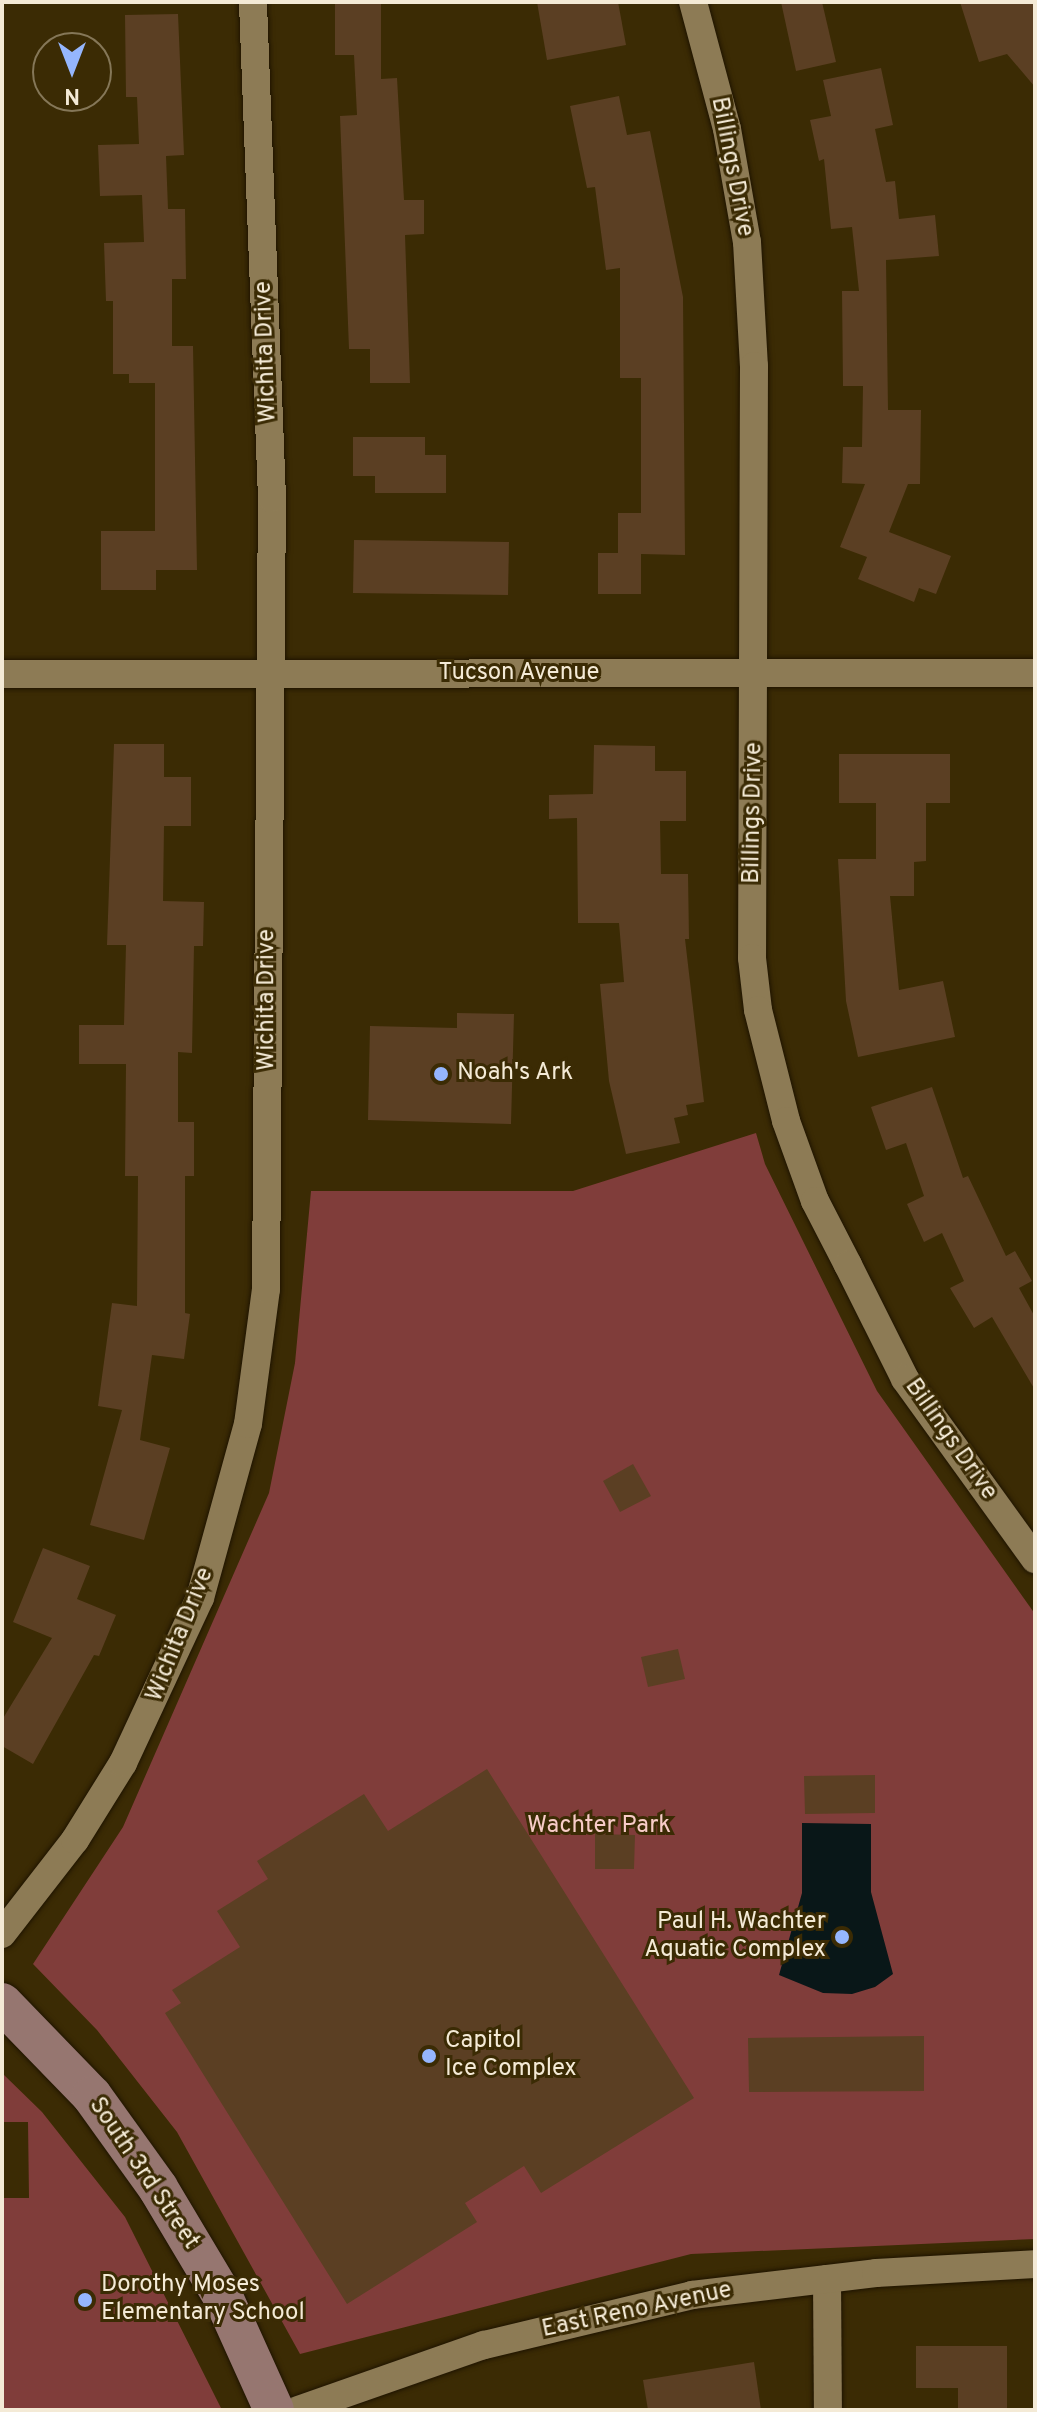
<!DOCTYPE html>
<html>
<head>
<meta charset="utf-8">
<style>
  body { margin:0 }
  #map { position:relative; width:1037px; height:2412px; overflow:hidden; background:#3b2b04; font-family:Overpass,sans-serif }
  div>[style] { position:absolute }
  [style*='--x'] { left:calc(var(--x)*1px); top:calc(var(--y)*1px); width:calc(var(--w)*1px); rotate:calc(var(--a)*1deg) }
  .green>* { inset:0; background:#803d3a }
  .water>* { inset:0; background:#091718 }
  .building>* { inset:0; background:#5b3f23 }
  .roads { filter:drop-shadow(0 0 2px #1f1400) drop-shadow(0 0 2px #1f1400) }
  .street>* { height:28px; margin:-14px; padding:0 14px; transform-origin:14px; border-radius:14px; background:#8d7b55 }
  .secondary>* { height:40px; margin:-20px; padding:0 20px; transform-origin:20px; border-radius:20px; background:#967670 }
  .dots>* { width:22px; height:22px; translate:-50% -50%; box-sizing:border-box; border:4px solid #3b2b04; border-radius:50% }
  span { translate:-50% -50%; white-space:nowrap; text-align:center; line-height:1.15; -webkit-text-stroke:6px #3b2b04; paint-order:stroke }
  .street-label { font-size:24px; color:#f4ead6 }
  .poi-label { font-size:24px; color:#f4ead6 }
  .left { translate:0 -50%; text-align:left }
  .right { translate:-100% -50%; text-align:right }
  .park-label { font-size:24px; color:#f8ccc8 }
  .frame { position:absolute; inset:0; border:4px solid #f4ead6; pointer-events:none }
  .north { position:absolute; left:32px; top:32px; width:80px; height:80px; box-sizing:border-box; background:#3b2b04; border:2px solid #857758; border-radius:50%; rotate:180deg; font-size:22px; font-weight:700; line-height:32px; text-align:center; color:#f4ead6 }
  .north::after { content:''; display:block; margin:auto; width:28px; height:36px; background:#95b6fd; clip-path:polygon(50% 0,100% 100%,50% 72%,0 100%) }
</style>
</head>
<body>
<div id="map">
  <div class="green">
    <i style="clip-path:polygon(756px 1133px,765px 1164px,877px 1391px,1035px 1614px,1035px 2239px,691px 2254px,300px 2354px,177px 2132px,97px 2030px,33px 1964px,123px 1827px,269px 1493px,295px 1363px,311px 1191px,573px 1191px)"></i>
    <i style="clip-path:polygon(2px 2073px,42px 2112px,125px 2217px,222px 2410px,2px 2410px,2px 2198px,29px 2198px,28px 2122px,2px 2122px)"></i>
  </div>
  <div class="water">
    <i style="clip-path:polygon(802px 1823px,871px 1824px,871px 1892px,893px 1974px,875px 1987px,852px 1994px,823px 1993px,779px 1975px,802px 1893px)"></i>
  </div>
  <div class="building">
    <i style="clip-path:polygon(335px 2px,381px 2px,381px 79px,397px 78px,404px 200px,424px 200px,424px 234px,405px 235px,410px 383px,370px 383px,370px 349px,349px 349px,340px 116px,357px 115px,354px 55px,335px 55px)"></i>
    <i style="clip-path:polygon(537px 2px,618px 2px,626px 45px,547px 60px)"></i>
    <i style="clip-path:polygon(781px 2px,822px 2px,836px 62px,796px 71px)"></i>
    <i style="clip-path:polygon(960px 2px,1035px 2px,1035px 87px,1007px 54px,979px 62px)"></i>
    <i style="clip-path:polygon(178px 14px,184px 155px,166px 156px,168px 209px,185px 209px,186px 279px,172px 279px,172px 346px,193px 346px,197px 570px,156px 570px,156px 590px,101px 590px,101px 531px,155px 531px,155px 383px,129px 383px,129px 374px,113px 374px,113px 301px,106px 301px,104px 243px,144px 242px,142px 195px,100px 196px,98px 145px,139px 144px,137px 97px,126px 97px,125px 15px)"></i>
    <i style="clip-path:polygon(881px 68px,893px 125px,875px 129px,886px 182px,895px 181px,899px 219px,935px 215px,939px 256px,886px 260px,888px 410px,921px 410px,920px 484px,908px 484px,889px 532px,951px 556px,936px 594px,919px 588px,914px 602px,858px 579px,867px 557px,840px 547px,865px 484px,842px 483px,843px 447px,862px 447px,863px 386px,843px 386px,842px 291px,859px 291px,852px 227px,831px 229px,824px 159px,819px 161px,810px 120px,831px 116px,823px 80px)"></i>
    <i style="clip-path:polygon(619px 96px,627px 135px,650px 131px,683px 297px,685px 555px,641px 554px,641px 594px,598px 594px,598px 553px,618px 553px,618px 513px,641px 513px,641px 378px,620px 378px,620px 268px,606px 270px,595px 187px,587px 188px,570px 106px)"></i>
    <i style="clip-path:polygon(353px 437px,425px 437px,425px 455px,446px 455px,446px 493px,375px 493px,375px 476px,353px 476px)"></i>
    <i style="clip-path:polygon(354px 540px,509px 542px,508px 595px,353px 593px)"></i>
    <i style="clip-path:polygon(114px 744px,164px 744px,164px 777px,191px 777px,191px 826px,164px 826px,163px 901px,204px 902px,203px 946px,194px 946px,192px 1053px,178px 1052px,178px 1122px,194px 1122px,194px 1176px,185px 1176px,185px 1313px,190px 1314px,184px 1359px,152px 1355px,140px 1440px,170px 1448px,144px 1540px,90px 1525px,122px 1410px,98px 1406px,112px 1303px,137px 1306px,138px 1176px,125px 1176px,126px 1064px,79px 1064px,79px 1025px,124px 1025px,126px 945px,107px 945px)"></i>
    <i style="clip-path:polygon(594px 745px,655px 746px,655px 771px,686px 771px,686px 821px,660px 821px,661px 874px,688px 874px,689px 939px,685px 939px,704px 1102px,686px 1105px,688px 1115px,674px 1118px,680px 1143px,626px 1154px,609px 1081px,600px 984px,624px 982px,619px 923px,578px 923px,577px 818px,549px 819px,549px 795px,593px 794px)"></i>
    <i style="clip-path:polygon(839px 754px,950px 754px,950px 803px,926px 803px,926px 861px,914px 862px,914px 896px,890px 896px,899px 990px,943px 981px,955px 1037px,858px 1057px,846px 1001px,838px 859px,876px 859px,876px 803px,839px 803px)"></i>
    <i style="clip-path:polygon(457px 1013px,514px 1014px,511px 1124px,368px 1120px,370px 1026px,457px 1028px)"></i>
    <i style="clip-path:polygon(932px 1087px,963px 1178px,968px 1176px,1006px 1256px,1015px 1251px,1032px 1281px,1019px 1288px,1035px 1317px,1035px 1390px,992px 1317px,974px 1328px,950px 1288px,964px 1281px,942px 1233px,924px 1242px,907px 1204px,924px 1196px,906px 1143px,886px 1150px,871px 1107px)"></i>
    <i style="clip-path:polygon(633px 1464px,651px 1496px,620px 1512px,603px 1481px)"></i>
    <i style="clip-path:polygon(43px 1548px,90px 1566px,77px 1599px,116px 1615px,99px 1656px,94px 1655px,33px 1764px,2px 1746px,2px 1720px,52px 1638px,13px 1622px)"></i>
    <i style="clip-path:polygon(678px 1649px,685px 1679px,648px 1687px,641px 1657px)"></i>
    <i style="clip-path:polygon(487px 1769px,694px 2098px,541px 2193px,524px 2166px,465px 2203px,477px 2222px,347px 2304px,165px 2013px,181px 2003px,172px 1990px,240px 1947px,217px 1911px,268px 1879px,257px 1861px,364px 1794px,388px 1831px)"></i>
    <i style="clip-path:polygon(875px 1775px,875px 1813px,805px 1814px,804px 1776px)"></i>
    <i style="clip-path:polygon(595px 1834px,635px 1835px,634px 1869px,595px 1869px)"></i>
    <i style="clip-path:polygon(924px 2036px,924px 2091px,749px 2092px,748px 2038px)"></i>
    <i style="clip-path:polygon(916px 2346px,1007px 2346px,1007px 2408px,958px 2408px,958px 2388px,916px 2388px)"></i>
    <i style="clip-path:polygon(754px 2362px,761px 2410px,648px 2410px,643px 2380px)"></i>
  </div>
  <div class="roads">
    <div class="street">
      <i style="--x:693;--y:2;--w:131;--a:75"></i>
      <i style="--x:727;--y:129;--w:115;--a:80"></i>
      <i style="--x:747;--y:242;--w:124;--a:86.8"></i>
      <i style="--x:754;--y:366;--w:592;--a:90.19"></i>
      <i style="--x:752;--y:958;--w:52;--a:83.4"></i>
      <i style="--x:758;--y:1010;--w:114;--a:75.8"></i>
      <i style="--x:786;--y:1121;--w:85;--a:70.1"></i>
      <i style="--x:815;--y:1201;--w:72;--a:62.7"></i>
      <i style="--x:848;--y:1265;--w:127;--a:63.4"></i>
      <i style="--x:905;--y:1379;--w:222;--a:54.2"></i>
      <i style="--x:2;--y:674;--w:1033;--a:-0.06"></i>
      <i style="--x:2;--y:1934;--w:119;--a:-52.2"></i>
      <i style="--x:75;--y:1840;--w:91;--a:-58.1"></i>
      <i style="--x:123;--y:1763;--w:182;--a:-65"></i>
      <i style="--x:200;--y:1598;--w:180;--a:-74.6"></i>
      <i style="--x:248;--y:1424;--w:136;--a:-82.4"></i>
      <i style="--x:266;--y:1289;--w:791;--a:-89.57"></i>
      <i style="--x:272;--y:498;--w:496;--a:-92.2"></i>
      <i style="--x:827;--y:2279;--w:131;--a:89.6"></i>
      <i style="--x:298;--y:2410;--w:197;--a:-19.3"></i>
      <i style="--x:484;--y:2345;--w:214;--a:-13.5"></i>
      <i style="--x:692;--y:2295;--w:185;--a:-6.8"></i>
      <i style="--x:876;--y:2273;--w:159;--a:-3.2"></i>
    </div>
    <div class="secondary">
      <i style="--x:2;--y:2003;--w:129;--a:45.9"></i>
      <i style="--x:92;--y:2096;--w:113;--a:54.3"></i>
      <i style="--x:158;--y:2188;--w:127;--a:59.2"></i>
      <i style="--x:223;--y:2297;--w:124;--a:65.7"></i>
    </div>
  </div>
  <div class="dots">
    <i style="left:441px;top:1074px;background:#95b6fd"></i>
    <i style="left:842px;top:1937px;background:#95b6fd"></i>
    <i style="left:429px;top:2056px;background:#95b6fd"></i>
    <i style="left:85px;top:2300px;background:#95b6fd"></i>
  </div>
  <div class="street-label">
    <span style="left:731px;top:167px;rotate:79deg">Billings Drive</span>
    <span style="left:267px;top:352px;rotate:-92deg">Wichita Drive</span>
    <span style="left:519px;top:674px">Tucson Avenue</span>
    <span style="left:754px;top:813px;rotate:-89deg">Billings Drive</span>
    <span style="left:268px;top:1000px;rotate:-90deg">Wichita Drive</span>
    <span style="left:950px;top:1440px;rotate:55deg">Billings Drive</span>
    <span style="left:181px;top:1635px;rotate:-68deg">Wichita Drive</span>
    <span style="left:143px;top:2174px;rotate:56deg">South 3rd Street</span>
    <span style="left:637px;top:2311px;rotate:-12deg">East Reno Avenue</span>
  </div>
  <div class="poi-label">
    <span class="left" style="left:457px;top:1074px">Noah's Ark</span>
    <span class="right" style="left:826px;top:1937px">Paul H. Wachter<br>Aquatic Complex</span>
    <span class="left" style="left:445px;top:2056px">Capitol<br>Ice Complex</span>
    <span class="left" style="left:101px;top:2300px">Dorothy Moses<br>Elementary School</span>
  </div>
  <div class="park-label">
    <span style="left:599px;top:1827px">Wachter Park</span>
  </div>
  <div class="frame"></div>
  <div class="north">N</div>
</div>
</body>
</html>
